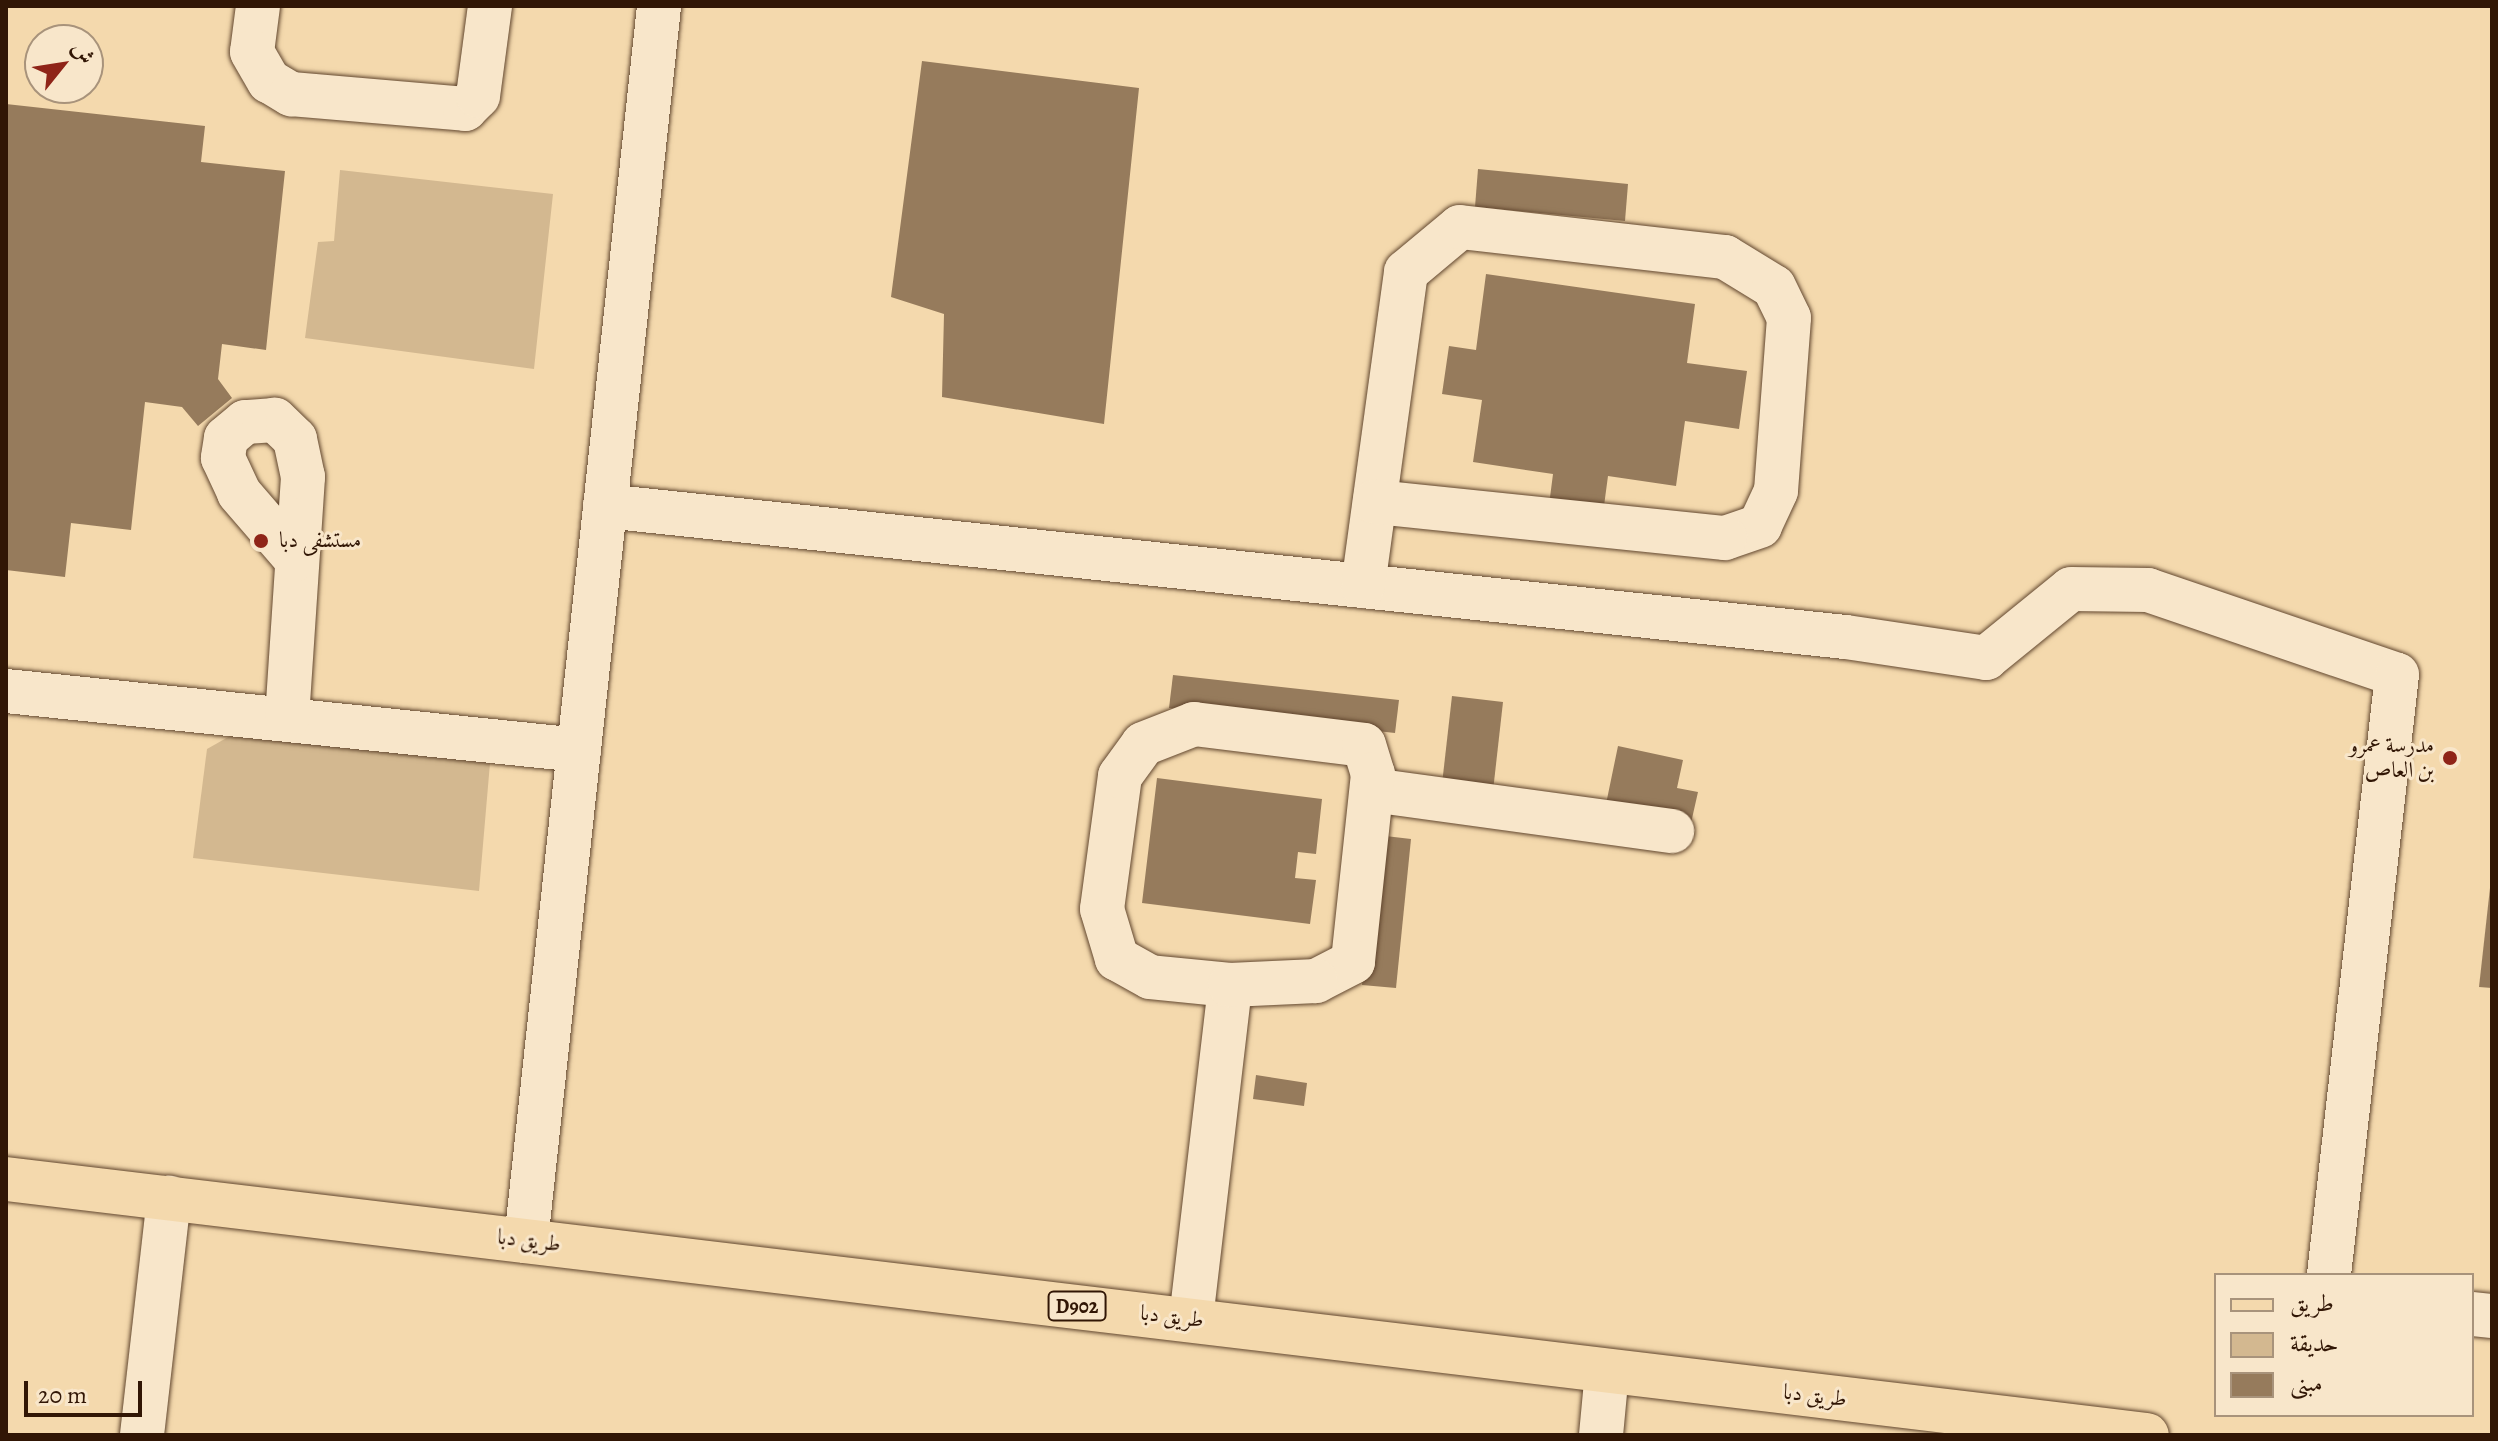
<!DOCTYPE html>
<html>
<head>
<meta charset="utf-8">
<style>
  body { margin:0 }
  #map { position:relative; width:2498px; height:1441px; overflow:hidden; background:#f4d9ad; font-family:Alegreya,Amiri,serif }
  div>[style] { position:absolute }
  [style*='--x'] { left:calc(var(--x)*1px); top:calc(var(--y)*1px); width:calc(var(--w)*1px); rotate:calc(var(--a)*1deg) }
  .green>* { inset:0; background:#d3b890 }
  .building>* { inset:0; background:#967b5c }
  .roads { filter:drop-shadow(0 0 2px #62472f) drop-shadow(0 0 2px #62472f) }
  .minor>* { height:44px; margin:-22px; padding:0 22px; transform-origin:22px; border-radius:22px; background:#f8e6ca }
  .major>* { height:44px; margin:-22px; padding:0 22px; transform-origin:22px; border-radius:22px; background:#f4d9ad }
  .dots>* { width:22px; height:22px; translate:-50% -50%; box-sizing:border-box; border:4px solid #f8e6ca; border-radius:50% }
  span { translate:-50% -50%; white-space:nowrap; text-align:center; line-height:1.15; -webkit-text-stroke:6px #f8e6ca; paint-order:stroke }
  .shield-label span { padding:2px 6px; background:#f8e6ca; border:2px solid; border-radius:6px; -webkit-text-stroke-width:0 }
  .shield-label { font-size:20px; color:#311605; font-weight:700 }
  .poi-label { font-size:22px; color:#311605 }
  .left { translate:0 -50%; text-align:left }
  .right { translate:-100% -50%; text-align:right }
  .street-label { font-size:22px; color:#311605 }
  .frame { position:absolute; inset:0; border:8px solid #311605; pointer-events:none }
  .legend { position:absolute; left:2214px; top:1273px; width:260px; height:144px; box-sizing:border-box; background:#f8e6ca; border:2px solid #a8937b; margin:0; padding:10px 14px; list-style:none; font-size:24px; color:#311605 }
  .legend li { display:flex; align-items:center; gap:16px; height:40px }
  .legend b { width:40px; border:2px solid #a8937b }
  .north { position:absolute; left:24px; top:24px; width:80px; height:80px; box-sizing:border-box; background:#f8e6ca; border:2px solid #a8937b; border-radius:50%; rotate:60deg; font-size:22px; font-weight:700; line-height:32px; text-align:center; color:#311605 }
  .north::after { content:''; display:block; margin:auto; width:28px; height:36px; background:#8f2418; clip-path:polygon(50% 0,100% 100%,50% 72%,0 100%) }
  .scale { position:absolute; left:24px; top:1381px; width:118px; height:36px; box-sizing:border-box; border:4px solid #311605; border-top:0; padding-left:10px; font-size:24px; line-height:28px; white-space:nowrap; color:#311605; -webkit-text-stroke:6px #f8e6ca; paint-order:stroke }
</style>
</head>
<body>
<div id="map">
  <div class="green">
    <i style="clip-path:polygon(340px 170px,553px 194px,534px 369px,305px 338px,318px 242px,334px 241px)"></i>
    <i style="clip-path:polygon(230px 736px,490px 763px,479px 891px,193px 858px,207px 749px)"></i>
  </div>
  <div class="building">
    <i style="clip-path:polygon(922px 61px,1139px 88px,1104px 424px,942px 397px,944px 314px,891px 297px)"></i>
    <i style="clip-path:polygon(6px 104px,205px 126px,201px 162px,285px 171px,266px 350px,222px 344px,218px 379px,232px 398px,198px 426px,182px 407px,145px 402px,131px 530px,71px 523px,65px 577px,6px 570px)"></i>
    <i style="clip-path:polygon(1478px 169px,1628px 184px,1625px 221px,1475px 207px)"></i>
    <i style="clip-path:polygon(1486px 274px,1695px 304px,1687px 363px,1747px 371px,1739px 429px,1685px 421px,1676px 486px,1608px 476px,1602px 521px,1548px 513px,1553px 474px,1473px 462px,1482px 400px,1442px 394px,1449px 346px,1476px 350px)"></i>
    <i style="clip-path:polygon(1173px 675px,1399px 700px,1395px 733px,1169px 708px)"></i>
    <i style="clip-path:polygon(1452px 696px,1503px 702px,1493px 791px,1442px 784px)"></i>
    <i style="clip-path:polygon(1618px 746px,1683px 760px,1677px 788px,1698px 792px,1691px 823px,1606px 804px)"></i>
    <i style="clip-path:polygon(1157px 778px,1322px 799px,1316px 854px,1298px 852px,1295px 878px,1316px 880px,1310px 924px,1142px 903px)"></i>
    <i style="clip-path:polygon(1377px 835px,1411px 839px,1396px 988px,1362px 985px)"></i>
    <i style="clip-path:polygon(2490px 888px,2492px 888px,2492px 988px,2479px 987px)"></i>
    <i style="clip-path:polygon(1256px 1075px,1307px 1083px,1304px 1106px,1253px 1099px)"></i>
  </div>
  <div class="roads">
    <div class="minor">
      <i style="--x:258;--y:6;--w:46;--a:97.4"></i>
      <i style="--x:252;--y:52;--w:34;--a:60"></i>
      <i style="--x:269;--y:81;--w:26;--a:31"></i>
      <i style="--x:291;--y:94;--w:175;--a:4.9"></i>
      <i style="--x:465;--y:109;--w:18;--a:-45"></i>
      <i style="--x:478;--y:96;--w:91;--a:-82.4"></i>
      <i style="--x:605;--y:506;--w:1248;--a:6.03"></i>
      <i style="--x:1846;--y:637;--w:142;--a:8.5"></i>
      <i style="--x:1986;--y:658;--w:109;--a:-39.1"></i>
      <i style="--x:2071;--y:589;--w:77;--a:0.7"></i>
      <i style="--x:2148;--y:590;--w:263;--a:18.8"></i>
      <i style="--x:2397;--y:675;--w:604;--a:96.47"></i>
      <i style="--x:1363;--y:586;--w:317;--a:-82.2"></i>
      <i style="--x:1406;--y:272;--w:70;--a:-39.8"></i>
      <i style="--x:1460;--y:227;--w:267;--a:6.5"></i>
      <i style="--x:1725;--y:257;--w:57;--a:31.5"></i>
      <i style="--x:1774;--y:287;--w:34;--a:64"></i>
      <i style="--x:1789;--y:318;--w:173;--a:94.3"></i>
      <i style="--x:1776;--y:491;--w:38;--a:115"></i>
      <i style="--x:1760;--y:526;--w:37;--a:161"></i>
      <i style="--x:1725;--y:538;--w:352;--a:-174.1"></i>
      <i style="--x:6;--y:691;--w:576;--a:5.88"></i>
      <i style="--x:287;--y:718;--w:242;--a:-86.2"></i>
      <i style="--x:303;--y:477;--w:39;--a:-102"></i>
      <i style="--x:295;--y:439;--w:28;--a:-136"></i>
      <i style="--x:275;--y:420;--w:30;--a:176"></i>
      <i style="--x:245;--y:422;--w:25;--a:140"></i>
      <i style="--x:226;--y:438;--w:20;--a:99"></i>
      <i style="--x:223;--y:458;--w:38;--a:65"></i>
      <i style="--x:239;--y:493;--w:87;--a:49.2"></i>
      <i style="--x:1372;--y:790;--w:303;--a:7.8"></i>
      <i style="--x:526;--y:1241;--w:1242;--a:-83.85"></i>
      <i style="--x:2472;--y:1314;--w:20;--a:6"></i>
      <i style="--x:1191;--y:1319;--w:336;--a:-83.3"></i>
      <i style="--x:1230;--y:985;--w:80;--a:-174.3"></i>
      <i style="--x:1150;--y:977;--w:38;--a:-151"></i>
      <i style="--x:1117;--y:959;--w:52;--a:-106.7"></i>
      <i style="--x:1102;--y:909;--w:134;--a:-82.3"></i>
      <i style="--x:1120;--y:776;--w:39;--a:-54"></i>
      <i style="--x:1143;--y:744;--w:55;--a:-21.4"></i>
      <i style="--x:1194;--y:724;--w:171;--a:7"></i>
      <i style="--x:1364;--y:745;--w:30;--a:73"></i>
      <i style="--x:1373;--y:774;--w:189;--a:96.1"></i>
      <i style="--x:1353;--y:962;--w:42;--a:152.8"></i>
      <i style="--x:1316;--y:981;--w:86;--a:177.3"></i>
      <i style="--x:142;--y:1435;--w:239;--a:-83.5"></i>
      <i style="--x:1601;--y:1435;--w:63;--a:-84.6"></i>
    </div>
    <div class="major">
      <i style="--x:6;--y:1179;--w:2156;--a:6.82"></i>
    </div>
  </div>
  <div class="dots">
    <i style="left:261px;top:541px;background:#8f2418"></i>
    <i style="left:2450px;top:758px;background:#8f2418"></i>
  </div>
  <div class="shield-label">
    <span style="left:1077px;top:1306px">D902</span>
  </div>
  <div class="poi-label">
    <span class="left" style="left:279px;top:541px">مستشفى دبا</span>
    <span class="right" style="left:2434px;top:758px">مدرسة عمرو<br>بن العاص</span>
  </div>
  <div class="street-label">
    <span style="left:529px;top:1241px;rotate:7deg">طريق دبا</span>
    <span style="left:1172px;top:1317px;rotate:7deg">طريق دبا</span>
    <span style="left:1815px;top:1396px;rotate:7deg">طريق دبا</span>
  </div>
  <div class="frame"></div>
  <ul class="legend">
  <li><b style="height:10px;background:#f4d9ad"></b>طريق</li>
  <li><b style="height:22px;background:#d3b890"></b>حديقة</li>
  <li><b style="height:22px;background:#967b5c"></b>مبنى</li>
  </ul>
  <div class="north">ش</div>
  <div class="scale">20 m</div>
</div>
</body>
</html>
